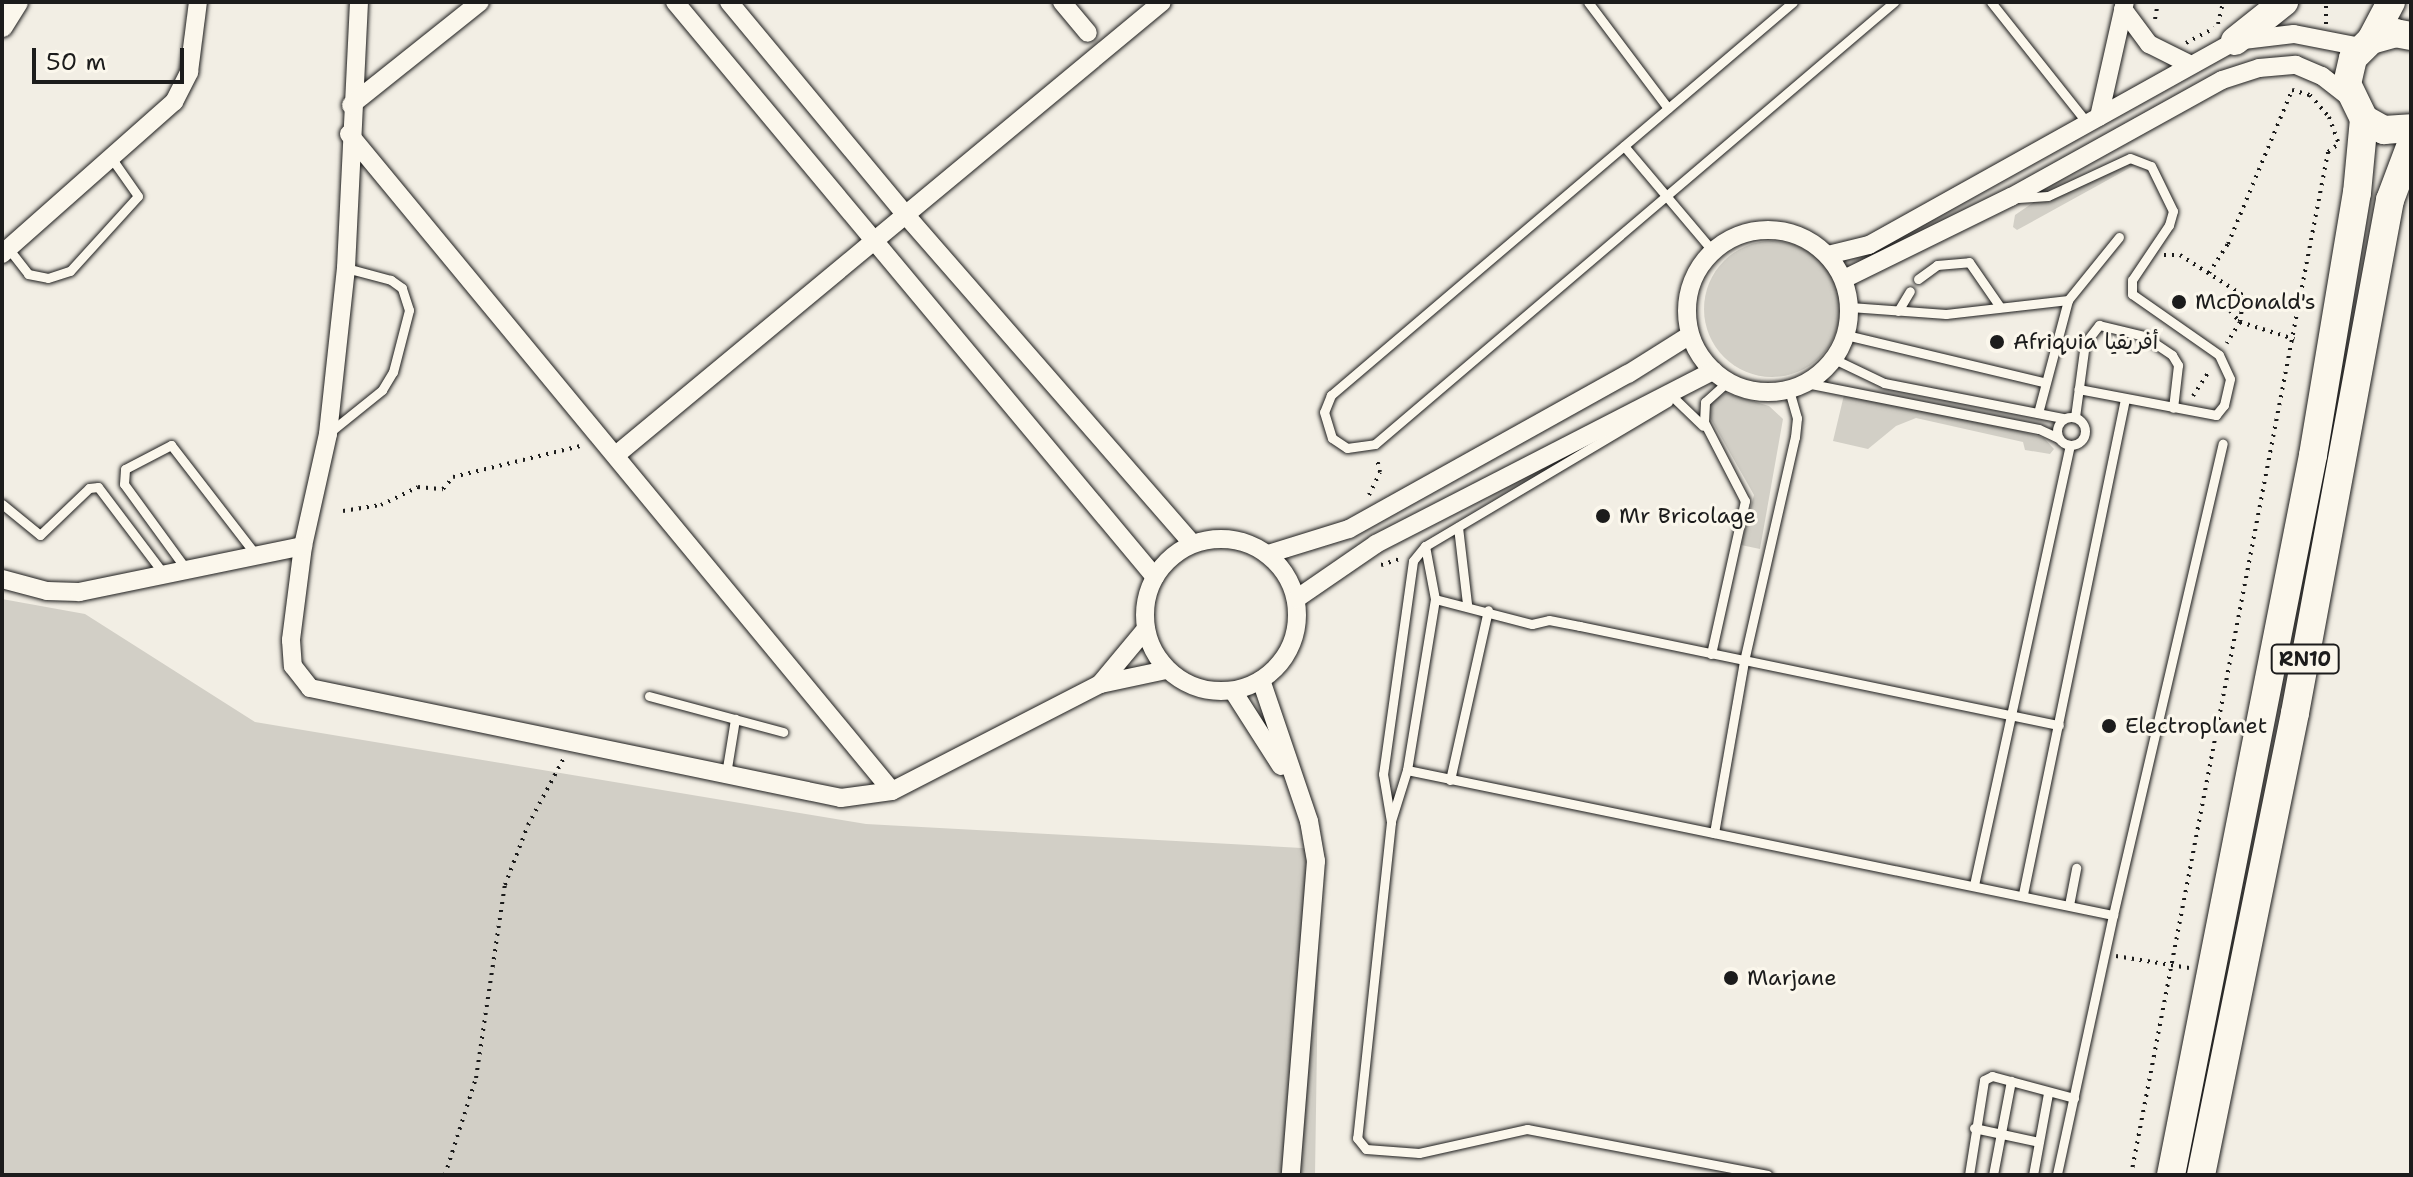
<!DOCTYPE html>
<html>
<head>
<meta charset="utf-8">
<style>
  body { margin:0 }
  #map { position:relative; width:2413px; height:1177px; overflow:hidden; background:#f2eee4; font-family:"Shantell Sans","Playpen Sans Arabic",sans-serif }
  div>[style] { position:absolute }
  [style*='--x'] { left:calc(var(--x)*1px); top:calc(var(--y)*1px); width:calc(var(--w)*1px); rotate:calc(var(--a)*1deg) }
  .green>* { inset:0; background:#d2cfc6 }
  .round { border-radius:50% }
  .path>* { height:4px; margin-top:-2px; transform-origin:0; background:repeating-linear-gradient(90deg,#1c1c1c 0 2px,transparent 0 8px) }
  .roads { filter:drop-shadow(0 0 2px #1c1c1c) drop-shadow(0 0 2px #1c1c1c) }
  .service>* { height:9px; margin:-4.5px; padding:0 4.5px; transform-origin:4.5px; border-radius:4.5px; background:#fbf7ec }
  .service>.ring { margin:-4.5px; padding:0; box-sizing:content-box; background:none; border:9px solid #fbf7ec; border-radius:50% }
  .minor>* { height:18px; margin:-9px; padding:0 9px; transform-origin:9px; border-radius:9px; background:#fbf7ec }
  .minor>.ring { margin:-9px; padding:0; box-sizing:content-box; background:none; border:18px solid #fbf7ec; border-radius:50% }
  .tertiary>* { height:22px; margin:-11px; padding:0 11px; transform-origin:11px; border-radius:11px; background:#fbf7ec }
  .primary>* { height:28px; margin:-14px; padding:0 14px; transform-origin:14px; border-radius:14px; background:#fbf7ec }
  .dots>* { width:22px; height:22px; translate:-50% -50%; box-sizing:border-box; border:4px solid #fbf7ec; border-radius:50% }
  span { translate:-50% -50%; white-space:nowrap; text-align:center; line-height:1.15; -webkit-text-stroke:6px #fbf7ec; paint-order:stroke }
  .shield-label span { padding:2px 6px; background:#fbf7ec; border:2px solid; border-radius:6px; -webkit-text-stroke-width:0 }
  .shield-label { font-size:20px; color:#1c1c1c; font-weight:700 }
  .poi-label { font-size:22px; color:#1c1c1c }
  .left { translate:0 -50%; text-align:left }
  .frame { position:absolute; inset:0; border:4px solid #1c1c1c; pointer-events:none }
  .scale { position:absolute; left:32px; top:48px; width:152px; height:36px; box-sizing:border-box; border:4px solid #1c1c1c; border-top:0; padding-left:10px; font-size:24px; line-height:28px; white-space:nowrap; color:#1c1c1c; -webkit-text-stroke:6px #fbf7ec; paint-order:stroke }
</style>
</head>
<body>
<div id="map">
  <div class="green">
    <i style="clip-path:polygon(2130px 162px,2135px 165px,2017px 230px,2013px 227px,2015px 215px,2034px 202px,2060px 196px)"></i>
    <i class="round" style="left:1704px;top:241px;width:136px;height:136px"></i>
    <i style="clip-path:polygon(1726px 393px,1769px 406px,1783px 419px,1760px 549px,1741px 545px,1754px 495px,1708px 414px,1712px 401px)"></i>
    <i style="clip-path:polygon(1844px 395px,2020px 431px,2044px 438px,2054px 449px,2050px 454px,2025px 450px,2023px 442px,1916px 418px,1896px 426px,1868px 449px,1833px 441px)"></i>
    <i style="clip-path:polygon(2px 599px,85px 614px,255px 722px,866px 824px,1320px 849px,1315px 1175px,2px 1175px)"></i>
  </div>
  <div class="path">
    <i style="--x:2155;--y:19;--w:17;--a:-80"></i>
    <i style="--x:2218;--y:24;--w:23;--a:-77"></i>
    <i style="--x:2326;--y:24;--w:22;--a:-90"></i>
    <i style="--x:2186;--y:43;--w:32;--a:-28"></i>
    <i style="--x:2310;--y:95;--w:29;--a:49"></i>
    <i style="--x:2329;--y:117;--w:27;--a:70"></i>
    <i style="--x:2164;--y:255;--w:16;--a:0"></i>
    <i style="--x:2180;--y:255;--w:76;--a:32.6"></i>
    <i style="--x:2244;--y:296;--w:26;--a:99"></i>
    <i style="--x:2240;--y:322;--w:25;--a:122"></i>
    <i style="--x:2209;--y:273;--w:35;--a:-57"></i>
    <i style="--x:2228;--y:244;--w:167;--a:-67.4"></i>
    <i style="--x:2292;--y:90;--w:19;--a:16"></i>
    <i style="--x:2230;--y:311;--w:15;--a:48"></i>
    <i style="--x:2240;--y:322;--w:57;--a:17.5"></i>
    <i style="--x:2193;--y:396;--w:31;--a:-57"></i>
    <i style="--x:1369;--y:495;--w:25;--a:-64"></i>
    <i style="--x:1380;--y:472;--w:13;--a:-103"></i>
    <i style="--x:343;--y:511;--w:38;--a:-9"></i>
    <i style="--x:381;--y:505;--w:41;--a:-25.9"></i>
    <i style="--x:418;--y:487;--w:25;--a:5"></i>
    <i style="--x:443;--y:489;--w:16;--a:-50"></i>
    <i style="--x:453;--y:477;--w:131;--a:-13.7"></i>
    <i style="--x:1381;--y:565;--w:19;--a:-18"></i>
    <i style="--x:2116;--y:956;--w:74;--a:9.3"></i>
    <i style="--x:445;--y:1175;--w:102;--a:-72.3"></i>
    <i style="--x:476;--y:1078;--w:195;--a:-81.5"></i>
    <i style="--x:505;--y:885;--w:64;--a:-69"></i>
    <i style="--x:528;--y:825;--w:76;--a:-61.8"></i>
    <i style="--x:2131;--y:1175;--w:1042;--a:-79.1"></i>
    <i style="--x:2328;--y:152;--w:11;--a:-38"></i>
  </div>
  <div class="roads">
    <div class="service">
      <i style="--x:1588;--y:2;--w:133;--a:53"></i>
      <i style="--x:1793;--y:2;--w:607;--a:139.61"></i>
      <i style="--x:1331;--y:395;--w:18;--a:112"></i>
      <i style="--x:1324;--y:412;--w:27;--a:73"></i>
      <i style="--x:1332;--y:438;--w:18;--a:34"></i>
      <i style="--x:1347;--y:448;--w:28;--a:-8"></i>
      <i style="--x:1375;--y:444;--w:682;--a:-40.42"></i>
      <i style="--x:1991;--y:2;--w:156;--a:51.5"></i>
      <i style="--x:1624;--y:146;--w:136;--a:49.8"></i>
      <i style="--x:2018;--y:198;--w:30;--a:-4"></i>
      <i style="--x:2048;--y:196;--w:90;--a:-24.9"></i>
      <i style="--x:2130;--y:158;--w:22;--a:21"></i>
      <i style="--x:2151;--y:166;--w:50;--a:63.9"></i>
      <i style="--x:2173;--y:211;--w:15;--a:106"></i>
      <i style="--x:2169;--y:225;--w:66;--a:123.9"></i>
      <i style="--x:2132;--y:280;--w:14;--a:90"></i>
      <i style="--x:2132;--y:294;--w:106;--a:35"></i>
      <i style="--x:2219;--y:355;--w:26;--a:65"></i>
      <i style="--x:2230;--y:379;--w:27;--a:103"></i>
      <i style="--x:2224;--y:405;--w:13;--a:129"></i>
      <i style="--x:2216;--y:415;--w:140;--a:-169.3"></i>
      <i style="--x:8;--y:248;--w:33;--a:52"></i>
      <i style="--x:28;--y:274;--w:20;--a:11"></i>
      <i style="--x:48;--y:278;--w:23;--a:-18"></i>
      <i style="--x:70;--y:271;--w:101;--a:-47.8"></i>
      <i style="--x:138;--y:196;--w:45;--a:-125.1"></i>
      <i style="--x:1918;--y:279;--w:24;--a:-36"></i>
      <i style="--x:1937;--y:265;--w:32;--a:-5"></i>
      <i style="--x:1969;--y:262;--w:55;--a:55.4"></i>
      <i style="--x:1850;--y:307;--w:96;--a:4.2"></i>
      <i style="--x:1946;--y:314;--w:123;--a:-6.5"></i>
      <i style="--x:1898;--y:311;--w:23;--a:-59"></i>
      <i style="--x:1846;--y:335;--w:204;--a:13.4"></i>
      <i style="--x:1834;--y:359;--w:55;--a:25.6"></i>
      <i style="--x:1884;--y:383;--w:182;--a:11.1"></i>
      <i style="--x:1806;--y:383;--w:237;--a:11.2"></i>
      <i style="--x:2039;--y:429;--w:21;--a:25"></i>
      <i style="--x:1674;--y:398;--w:40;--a:44"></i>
      <i style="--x:1668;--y:402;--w:282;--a:149.3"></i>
      <i style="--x:1425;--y:546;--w:19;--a:129"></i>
      <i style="--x:1413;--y:561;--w:215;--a:98"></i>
      <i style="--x:1383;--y:774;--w:49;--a:80.5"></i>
      <i style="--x:1391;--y:822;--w:318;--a:96.1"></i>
      <i style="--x:1357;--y:1138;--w:14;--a:51"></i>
      <i style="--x:1366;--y:1149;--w:53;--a:4.3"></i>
      <i style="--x:1419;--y:1153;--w:111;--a:-12.5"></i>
      <i style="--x:1527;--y:1129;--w:245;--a:10.8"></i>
      <i style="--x:2038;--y:413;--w:117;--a:-75.1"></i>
      <i style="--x:2068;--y:300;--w:81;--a:-51"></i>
      <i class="ring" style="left:2057px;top:417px;width:19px;height:19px"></i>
      <i style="--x:2075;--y:417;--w:75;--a:-82.3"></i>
      <i style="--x:2085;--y:343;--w:23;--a:-52"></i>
      <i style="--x:2099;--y:325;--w:46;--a:13.7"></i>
      <i style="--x:2144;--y:336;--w:34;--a:34"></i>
      <i style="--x:2172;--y:355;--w:12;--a:59"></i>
      <i style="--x:2178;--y:365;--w:43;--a:96.6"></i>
      <i style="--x:330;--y:432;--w:67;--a:-38.9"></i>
      <i style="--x:382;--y:390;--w:21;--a:-59"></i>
      <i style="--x:393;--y:372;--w:64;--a:-75.5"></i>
      <i style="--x:409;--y:310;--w:23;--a:-108"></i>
      <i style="--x:402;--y:288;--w:14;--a:-144"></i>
      <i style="--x:391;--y:280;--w:47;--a:-165.1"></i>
      <i style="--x:2;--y:504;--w:49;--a:39.2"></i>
      <i style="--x:40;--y:535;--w:68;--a:-43.8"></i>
      <i style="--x:89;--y:488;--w:9;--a:-6"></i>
      <i style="--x:98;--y:487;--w:108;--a:52.9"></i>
      <i style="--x:1458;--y:527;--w:78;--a:83.3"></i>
      <i style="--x:186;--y:569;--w:105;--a:-126.1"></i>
      <i style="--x:124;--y:484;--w:15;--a:-86"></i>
      <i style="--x:125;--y:469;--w:52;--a:-27.6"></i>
      <i style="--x:171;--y:445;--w:139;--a:52.3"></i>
      <i style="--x:1435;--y:599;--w:100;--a:14.5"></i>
      <i style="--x:1532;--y:624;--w:17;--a:-13"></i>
      <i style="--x:1549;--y:620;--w:32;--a:11"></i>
      <i style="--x:1580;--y:626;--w:489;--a:11.7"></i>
      <i style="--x:1711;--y:654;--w:157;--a:-77.5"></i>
      <i style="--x:1745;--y:501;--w:89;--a:-117.4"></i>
      <i style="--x:1704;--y:422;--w:20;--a:-87"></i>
      <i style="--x:1705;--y:402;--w:31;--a:-42"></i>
      <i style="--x:649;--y:696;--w:139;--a:15"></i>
      <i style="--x:1407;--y:770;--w:721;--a:11.61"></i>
      <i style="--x:2113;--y:915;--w:266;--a:102.2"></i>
      <i style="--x:726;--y:774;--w:56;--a:-80.7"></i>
      <i style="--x:1450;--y:780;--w:174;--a:-77.4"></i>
      <i style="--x:1391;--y:821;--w:53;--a:-72.6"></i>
      <i style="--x:1407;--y:770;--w:173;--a:-80.7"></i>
      <i style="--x:1435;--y:599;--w:54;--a:-100.7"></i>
      <i style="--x:1714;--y:833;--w:175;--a:-80.1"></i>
      <i style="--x:1744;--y:661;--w:230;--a:-77.2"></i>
      <i style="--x:1795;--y:437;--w:19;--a:-84"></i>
      <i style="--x:1797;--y:418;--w:29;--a:-106"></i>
      <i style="--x:1974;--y:885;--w:450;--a:-77.7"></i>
      <i style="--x:2023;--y:894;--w:505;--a:-78.36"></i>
      <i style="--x:2069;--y:905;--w:38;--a:-79"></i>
      <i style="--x:2113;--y:915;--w:484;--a:-76.9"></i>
      <i style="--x:1974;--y:1128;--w:66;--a:12.2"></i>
      <i style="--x:1969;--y:1175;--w:96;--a:-81"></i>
      <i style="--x:1984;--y:1080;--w:9;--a:-27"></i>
      <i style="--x:1992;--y:1076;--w:85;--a:15"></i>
      <i style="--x:1993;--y:1175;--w:96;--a:-79.2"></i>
      <i style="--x:2033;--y:1175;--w:83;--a:-79.6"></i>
    </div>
    <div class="minor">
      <i style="--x:359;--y:2;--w:266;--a:92.8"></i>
      <i style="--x:346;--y:268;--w:167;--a:96.2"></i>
      <i style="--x:328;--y:434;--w:115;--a:102.6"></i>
      <i style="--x:303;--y:546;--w:95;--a:97.3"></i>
      <i style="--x:291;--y:640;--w:26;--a:86"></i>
      <i style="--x:293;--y:666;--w:28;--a:52"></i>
      <i style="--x:310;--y:688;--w:542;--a:11.7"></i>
      <i style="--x:841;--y:798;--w:51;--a:-7.8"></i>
      <i style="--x:892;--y:791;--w:234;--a:-27.2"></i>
      <i style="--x:1100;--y:684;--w:67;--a:-12"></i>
      <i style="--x:675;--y:2;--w:749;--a:50.15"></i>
      <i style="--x:729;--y:2;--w:274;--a:50.3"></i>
      <i style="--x:904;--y:213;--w:438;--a:48.9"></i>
      <i style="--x:1062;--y:2;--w:40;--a:50"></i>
      <i style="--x:2123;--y:9;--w:44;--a:53.4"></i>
      <i style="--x:2149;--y:44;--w:45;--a:26.6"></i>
      <i style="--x:351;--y:105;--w:165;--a:-38.6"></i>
      <i style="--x:2099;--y:117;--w:118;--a:-77.3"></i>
      <i style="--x:349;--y:134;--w:852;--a:50.43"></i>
      <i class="ring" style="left:1687px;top:230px;width:144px;height:144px"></i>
      <i style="--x:2;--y:254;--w:230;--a:-41.5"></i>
      <i style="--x:174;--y:102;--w:34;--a:-63"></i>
      <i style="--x:189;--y:72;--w:71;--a:-82.7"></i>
      <i style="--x:1828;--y:255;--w:42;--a:-13.7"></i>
      <i style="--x:1869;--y:245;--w:419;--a:-29.1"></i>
      <i style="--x:2235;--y:41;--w:59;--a:-6.8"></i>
      <i style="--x:2294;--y:34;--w:68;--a:11"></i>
      <i style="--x:1844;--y:279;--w:186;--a:-26.2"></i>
      <i style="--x:2011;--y:197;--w:241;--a:-29"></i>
      <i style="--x:2222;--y:80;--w:39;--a:-18"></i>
      <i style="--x:2259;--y:68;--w:37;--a:-5"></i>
      <i style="--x:2296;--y:65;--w:28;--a:23"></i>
      <i style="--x:2322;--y:76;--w:37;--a:38"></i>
      <i style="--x:616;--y:455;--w:709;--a:-39.68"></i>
      <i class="ring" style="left:1145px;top:539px;width:134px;height:134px"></i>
      <i style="--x:1268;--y:554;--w:85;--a:-17.2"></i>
      <i style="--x:1349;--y:529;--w:319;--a:-29.1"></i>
      <i style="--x:1628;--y:374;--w:73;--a:-32.2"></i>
      <i style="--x:2;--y:579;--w:47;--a:14.9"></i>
      <i style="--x:47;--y:591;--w:32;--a:2"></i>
      <i style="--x:79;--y:592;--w:229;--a:-11.6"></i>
      <i style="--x:1296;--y:599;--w:97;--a:-34.5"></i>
      <i style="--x:1376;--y:544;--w:379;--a:-27.2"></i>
      <i style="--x:1261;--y:680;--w:149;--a:71.2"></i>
      <i style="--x:1309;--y:821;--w:41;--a:80.1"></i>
      <i style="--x:1316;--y:861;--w:315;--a:94.6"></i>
      <i style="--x:1100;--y:684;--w:70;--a:-50.2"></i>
      <i style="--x:1233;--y:691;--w:89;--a:57.4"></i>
    </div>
    <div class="tertiary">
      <i style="--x:2;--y:26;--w:28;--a:-58"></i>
    </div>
    <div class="primary">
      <i style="--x:2411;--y:36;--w:15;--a:-169"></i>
      <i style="--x:2396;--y:33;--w:26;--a:164"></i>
      <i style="--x:2371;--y:40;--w:25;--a:135"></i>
      <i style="--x:2353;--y:58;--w:27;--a:103"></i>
      <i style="--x:2347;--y:84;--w:39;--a:64"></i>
      <i style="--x:2364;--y:119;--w:23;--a:29"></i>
      <i style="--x:2384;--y:130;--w:27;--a:-4"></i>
      <i style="--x:2371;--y:40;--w:43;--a:-62.2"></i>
      <i style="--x:2235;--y:41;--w:63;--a:-38.5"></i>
      <i style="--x:2171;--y:1175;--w:734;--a:-78.84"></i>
      <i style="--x:2313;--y:455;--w:266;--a:-80.5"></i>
      <i style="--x:2357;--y:193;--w:74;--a:-84.6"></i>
      <i style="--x:2201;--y:1175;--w:471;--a:-78.5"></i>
      <i style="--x:2295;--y:713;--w:522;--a:-79.51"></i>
      <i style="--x:2390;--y:200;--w:60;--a:-69.4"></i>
    </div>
  </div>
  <div class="dots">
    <i style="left:2179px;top:302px;background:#1c1c1c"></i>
    <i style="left:1997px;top:342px;background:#1c1c1c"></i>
    <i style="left:1603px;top:516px;background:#1c1c1c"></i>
    <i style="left:2109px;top:726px;background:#1c1c1c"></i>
    <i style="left:1731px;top:978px;background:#1c1c1c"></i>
  </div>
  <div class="shield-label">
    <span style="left:2305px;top:659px">RN10</span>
  </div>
  <div class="poi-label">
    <span class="left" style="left:2195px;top:302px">McDonald's</span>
    <span class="left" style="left:2013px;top:342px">Afriquia أفريقيا</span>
    <span class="left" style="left:1619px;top:516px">Mr Bricolage</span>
    <span class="left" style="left:2125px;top:726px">Electroplanet</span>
    <span class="left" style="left:1747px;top:978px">Marjane</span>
  </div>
  <div class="frame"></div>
  <div class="scale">50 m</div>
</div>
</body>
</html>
